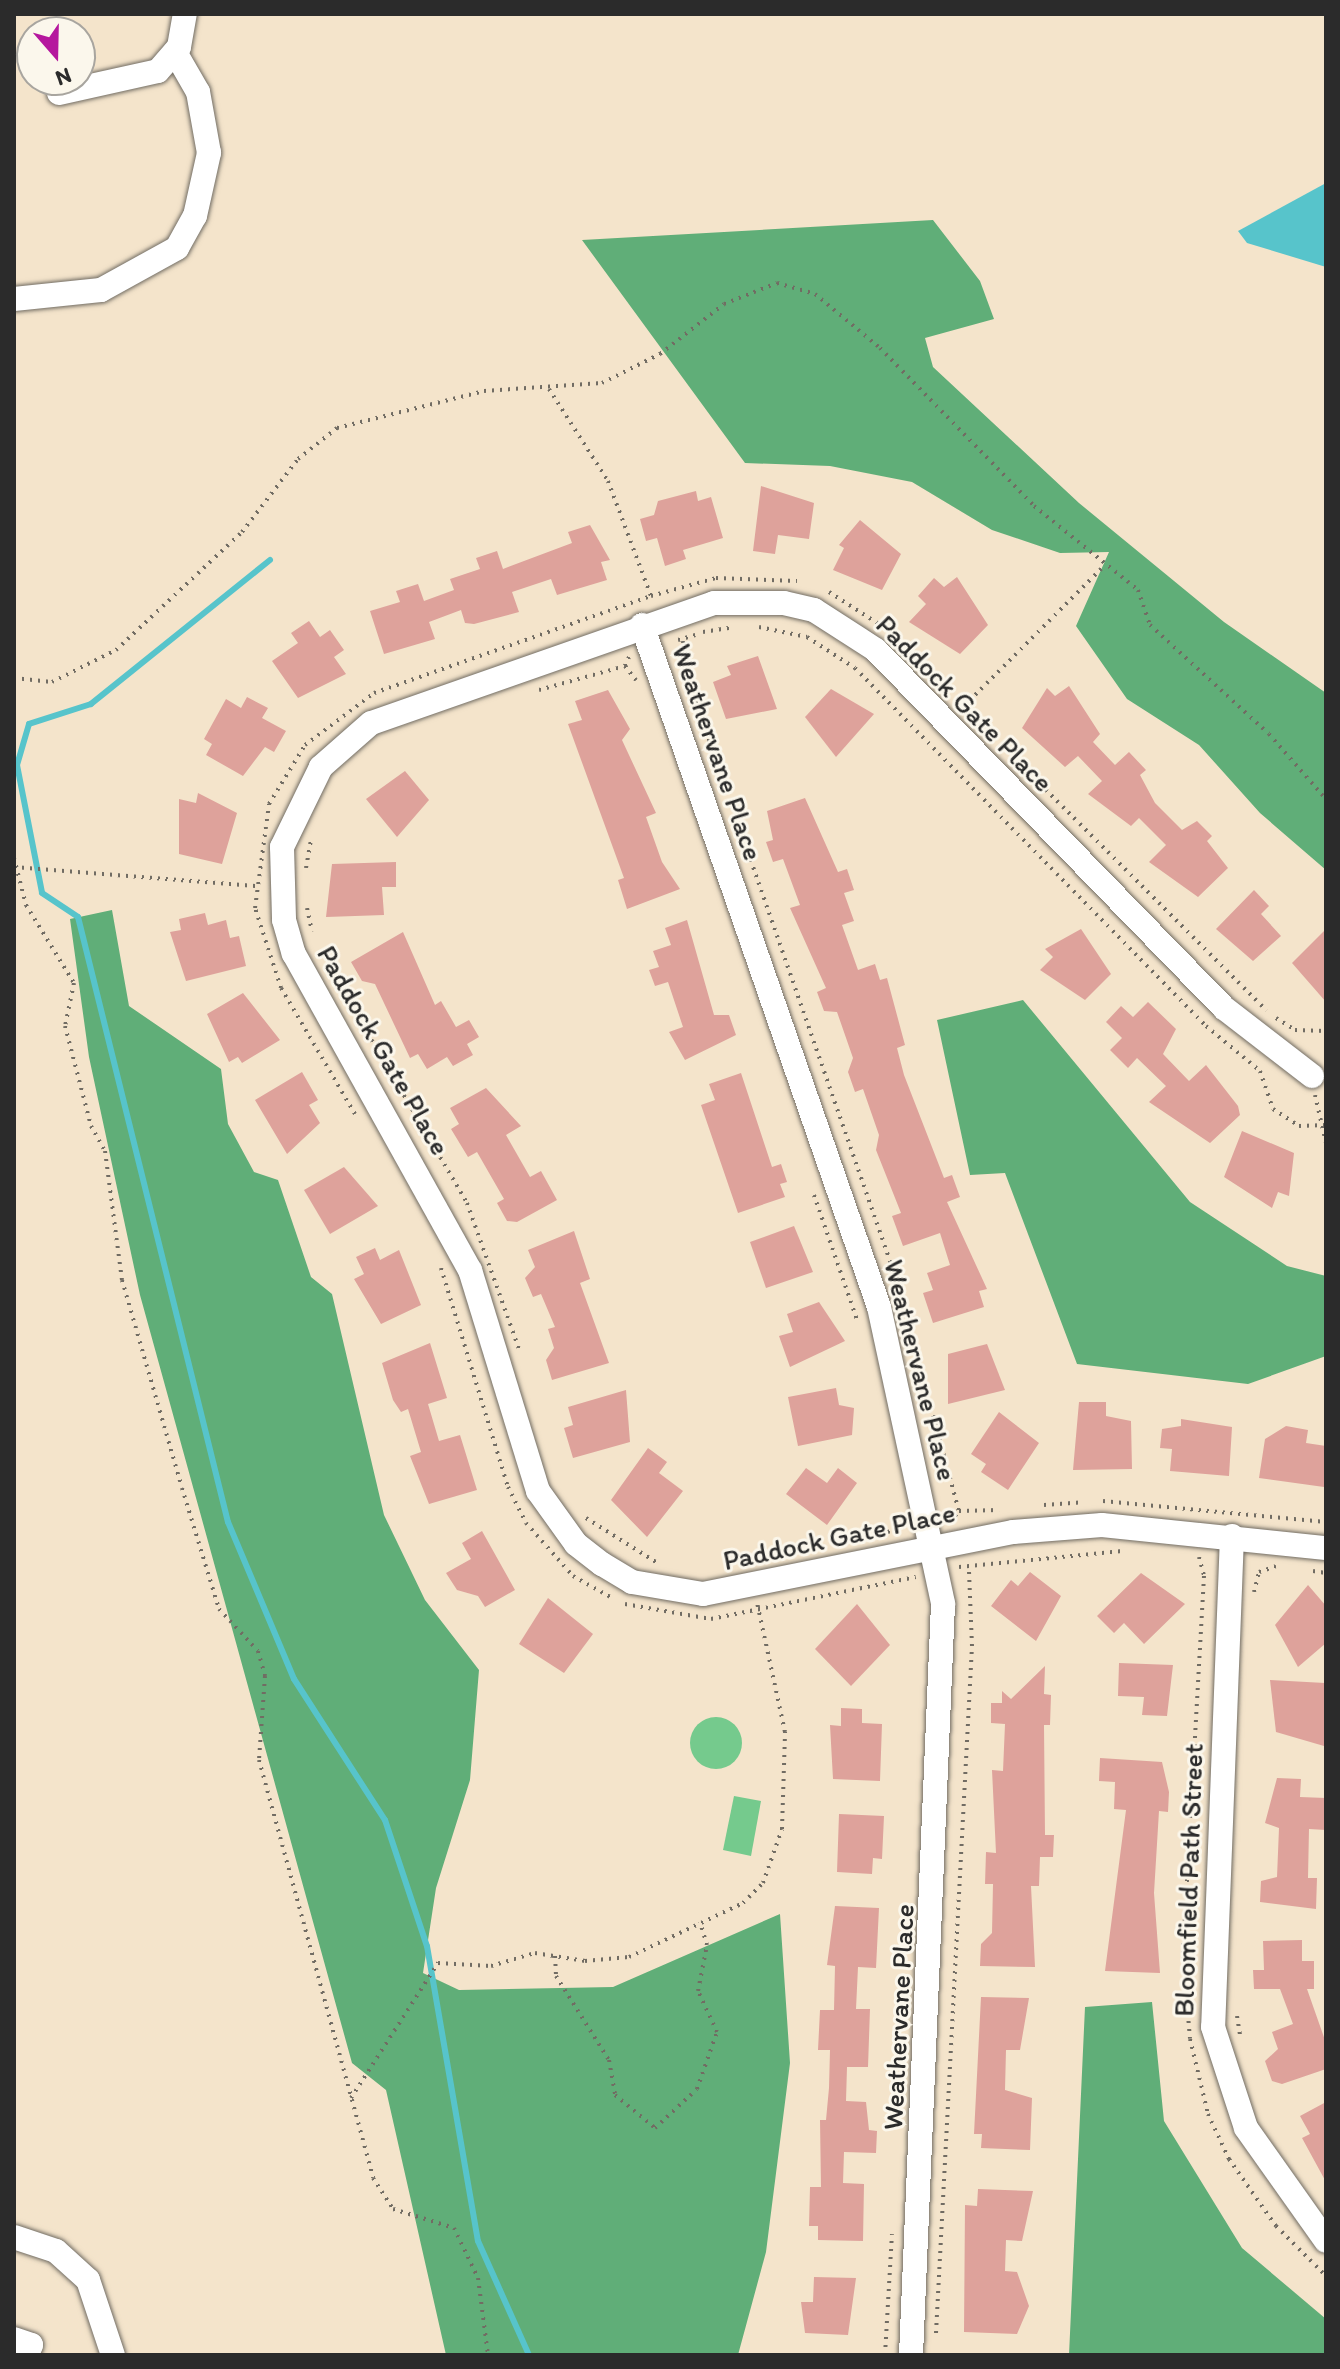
<!DOCTYPE html>
<html>
<head>
<meta charset="utf-8">
<style>
  body { margin:0 }
  #map { position:relative; width:1340px; height:2369px; overflow:hidden; background:#f4e4cb; font-family:Itim,sans-serif }
  div>[style] { position:absolute }
  [style*='--x'] { left:calc(var(--x)*1px); top:calc(var(--y)*1px); width:calc(var(--w)*1px); rotate:calc(var(--a)*1deg) }
  .green>* { inset:0; background:#75ca8d }
  .round { border-radius:50% }
  .forest>* { inset:0; background:#60ae78 }
  .water>* { inset:0; background:#57c4cb }
  .stream>* { height:6px; margin:-3px; padding:0 3px; transform-origin:3px; border-radius:3px; background:#57c4cb }
  .building>* { inset:0; background:#dea29b }
  .path>* { height:4px; margin-top:-2px; transform-origin:0; background:repeating-linear-gradient(90deg,#716c63 0 2px,transparent 0 8px) }
  .roads { filter:drop-shadow(0 0 2px #716c63) drop-shadow(0 0 2px #716c63) }
  .minor>* { height:24px; margin:-12px; padding:0 12px; transform-origin:12px; border-radius:12px; background:#fff }
  span { translate:-50% -50%; white-space:nowrap; text-align:center; line-height:1.15; -webkit-text-stroke:6px #fbf7ec; paint-order:stroke }
  .street-label { font-size:28px; color:#2b2b2b }
  .frame { position:absolute; inset:0; border:16px solid #2b2b2b; pointer-events:none }
  .north { position:absolute; left:16px; top:16px; width:80px; height:80px; box-sizing:border-box; background:#fbf7ec; border:2px solid #a8a59f; border-radius:50%; rotate:160deg; font-size:22px; font-weight:700; line-height:32px; text-align:center; color:#2b2b2b }
  .north::after { content:''; display:block; margin:auto; width:28px; height:36px; background:#b5179e; clip-path:polygon(50% 0,100% 100%,50% 72%,0 100%) }
</style>
</head>
<body>
<div id="map">
  <div class="green">
    <i class="round" style="left:690px;top:1717px;width:52px;height:52px"></i>
    <i style="clip-path:polygon(734px 1796px,761px 1801px,751px 1856px,723px 1850px)"></i>
  </div>
  <div class="forest">
    <i style="clip-path:polygon(933px 220px,980px 281px,994px 319px,925px 338px,933px 367px,1079px 503px,1224px 622px,1326px 693px,1326px 870px,1260px 813px,1199px 745px,1127px 699px,1076px 626px,1109px 552px,1060px 553px,992px 530px,912px 482px,830px 466px,745px 463px,582px 240px)"></i>
    <i style="clip-path:polygon(112px 910px,129px 1006px,221px 1069px,228px 1124px,254px 1172px,278px 1180px,311px 1277px,332px 1294px,384px 1515px,425px 1600px,479px 1670px,470px 1780px,436px 1888px,423px 1973px,459px 1990px,613px 1987px,780px 1914px,790px 2063px,766px 2252px,738px 2355px,446px 2355px,386px 2090px,352px 2063px,140px 1295px,89px 1057px,70px 919px)"></i>
    <i style="clip-path:polygon(1023px 1000px,1190px 1202px,1287px 1266px,1326px 1276px,1326px 1356px,1248px 1384px,1077px 1364px,1005px 1173px,970px 1175px,937px 1020px)"></i>
    <i style="clip-path:polygon(1152px 2002px,1164px 2121px,1242px 2248px,1326px 2319px,1326px 2355px,1069px 2355px,1085px 2007px)"></i>
  </div>
  <div class="water">
    <i style="clip-path:polygon(1326px 183px,1326px 267px,1247px 243px,1238px 231px)"></i>
  </div>
  <div class="stream">
    <i style="--x:270;--y:560;--w:230;--a:141.2"></i>
    <i style="--x:91;--y:704;--w:65;--a:162.1"></i>
    <i style="--x:29;--y:724;--w:43;--a:106.3"></i>
    <i style="--x:17;--y:765;--w:130;--a:78.9"></i>
    <i style="--x:42;--y:893;--w:43;--a:33.7"></i>
    <i style="--x:78;--y:917;--w:623;--a:76.08"></i>
    <i style="--x:228;--y:1522;--w:170;--a:67.2"></i>
    <i style="--x:294;--y:1679;--w:168;--a:57.2"></i>
    <i style="--x:385;--y:1820;--w:133;--a:71.6"></i>
    <i style="--x:427;--y:1946;--w:299;--a:80.2"></i>
    <i style="--x:478;--y:2241;--w:125;--a:65.9"></i>
  </div>
  <div class="building">
    <i style="clip-path:polygon(761px 486px,814px 503px,809px 539px,778px 535px,775px 554px,753px 551px)"></i>
    <i style="clip-path:polygon(696px 491px,698px 501px,711px 497px,723px 538px,683px 550px,686px 559px,665px 566px,657px 538px,646px 541px,640px 519px,654px 515px,658px 501px)"></i>
    <i style="clip-path:polygon(860px 520px,901px 554px,882px 590px,833px 570px,844px 548px,839px 545px)"></i>
    <i style="clip-path:polygon(590px 525px,610px 560px,601px 562px,607px 580px,557px 595px,551px 579px,512px 592px,519px 612px,474px 624px,465px 623px,461px 610px,429px 622px,435px 639px,384px 654px,370px 611px,400px 602px,396px 591px,418px 584px,424px 601px,454px 590px,450px 579px,480px 569px,476px 558px,497px 551px,503px 569px,572px 543px,568px 532px)"></i>
    <i style="clip-path:polygon(957px 577px,988px 625px,960px 654px,909px 622px,926px 604px,918px 596px,934px 578px,944px 587px)"></i>
    <i style="clip-path:polygon(309px 621px,320px 637px,330px 630px,344px 650px,334px 657px,346px 674px,298px 698px,272px 661px,298px 643px,291px 633px)"></i>
    <i style="clip-path:polygon(758px 656px,777px 709px,726px 719px,713px 682px,731px 675px,727px 666px)"></i>
    <i style="clip-path:polygon(1069px 686px,1100px 734px,1093px 742px,1115px 765px,1129px 752px,1146px 770px,1140px 775px,1155px 803px,1182px 830px,1197px 821px,1212px 836px,1207px 841px,1228px 868px,1198px 897px,1149px 862px,1166px 845px,1139px 818px,1131px 826px,1088px 794px,1102px 781px,1078px 756px,1065px 767px,1022px 728px,1047px 688px,1055px 696px)"></i>
    <i style="clip-path:polygon(831px 689px,874px 714px,836px 757px,805px 717px)"></i>
    <i style="clip-path:polygon(608px 690px,630px 729px,622px 740px,656px 813px,646px 817px,662px 862px,680px 889px,627px 909px,618px 880px,624px 878px,568px 724px,582px 720px,575px 701px)"></i>
    <i style="clip-path:polygon(247px 697px,268px 708px,262px 718px,286px 731px,274px 752px,265px 747px,243px 776px,206px 755px,212px 744px,204px 739px,226px 699px,241px 708px)"></i>
    <i style="clip-path:polygon(405px 771px,429px 800px,397px 837px,366px 799px)"></i>
    <i style="clip-path:polygon(198px 793px,237px 813px,222px 864px,179px 854px,179px 799px,196px 803px)"></i>
    <i style="clip-path:polygon(805px 798px,838px 872px,847px 869px,854px 890px,844px 893px,854px 921px,842px 925px,858px 970px,875px 964px,880px 980px,887px 978px,905px 1045px,897px 1048px,904px 1075px,944px 1178px,952px 1175px,960px 1197px,947px 1202px,987px 1289px,979px 1291px,984px 1307px,933px 1323px,923px 1293px,933px 1290px,927px 1273px,950px 1265px,940px 1233px,903px 1246px,892px 1216px,901px 1213px,876px 1150px,879px 1135px,863px 1089px,855px 1092px,848px 1072px,853px 1058px,837px 1012px,824px 1011px,817px 992px,826px 988px,790px 908px,800px 905px,783px 859px,773px 862px,766px 842px,773px 840px,767px 811px)"></i>
    <i style="clip-path:polygon(396px 862px,396px 887px,382px 887px,384px 915px,326px 917px,332px 864px)"></i>
    <i style="clip-path:polygon(1254px 890px,1269px 906px,1261px 914px,1281px 936px,1253px 961px,1216px 929px)"></i>
    <i style="clip-path:polygon(205px 913px,208px 925px,226px 920px,230px 938px,239px 936px,246px 966px,186px 981px,170px 932px,181px 930px,179px 919px)"></i>
    <i style="clip-path:polygon(687px 920px,714px 1015px,729px 1015px,736px 1035px,685px 1060px,669px 1032px,683px 1027px,668px 982px,655px 986px,649px 970px,659px 967px,653px 951px,671px 945px,665px 928px)"></i>
    <i style="clip-path:polygon(1081px 929px,1111px 974px,1085px 1000px,1040px 970px,1053px 957px,1045px 949px)"></i>
    <i style="clip-path:polygon(1326px 929px,1326px 1002px,1292px 963px)"></i>
    <i style="clip-path:polygon(403px 932px,435px 1005px,441px 1001px,456px 1027px,469px 1020px,479px 1037px,467px 1044px,473px 1055px,453px 1066px,447px 1057px,427px 1069px,418px 1054px,410px 1058px,375px 984px,362px 981px,351px 962px)"></i>
    <i style="clip-path:polygon(243px 993px,280px 1040px,242px 1063px,238px 1057px,229px 1062px,207px 1014px)"></i>
    <i style="clip-path:polygon(1148px 1002px,1176px 1029px,1163px 1054px,1189px 1081px,1206px 1065px,1238px 1106px,1240px 1115px,1210px 1143px,1149px 1102px,1166px 1086px,1137px 1058px,1128px 1068px,1110px 1050px,1122px 1038px,1106px 1022px,1121px 1006px,1133px 1017px)"></i>
    <i style="clip-path:polygon(302px 1072px,318px 1100px,309px 1105px,320px 1123px,287px 1154px,255px 1100px)"></i>
    <i style="clip-path:polygon(741px 1073px,772px 1167px,781px 1164px,787px 1182px,780px 1184px,785px 1197px,738px 1213px,701px 1105px,715px 1100px,709px 1084px)"></i>
    <i style="clip-path:polygon(486px 1088px,521px 1126px,506px 1135px,530px 1177px,541px 1171px,557px 1200px,517px 1222px,507px 1221px,497px 1203px,504px 1199px,477px 1152px,468px 1157px,451px 1129px,459px 1124px,450px 1108px)"></i>
    <i style="clip-path:polygon(1242px 1131px,1294px 1153px,1289px 1196px,1278px 1192px,1272px 1208px,1224px 1177px)"></i>
    <i style="clip-path:polygon(344px 1167px,378px 1206px,330px 1234px,304px 1190px)"></i>
    <i style="clip-path:polygon(794px 1226px,813px 1272px,766px 1288px,750px 1242px)"></i>
    <i style="clip-path:polygon(574px 1231px,590px 1279px,580px 1283px,609px 1363px,552px 1380px,546px 1360px,554px 1348px,548px 1329px,555px 1327px,541px 1294px,533px 1297px,525px 1278px,535px 1267px,528px 1250px)"></i>
    <i style="clip-path:polygon(375px 1248px,380px 1260px,399px 1250px,421px 1305px,381px 1324px,354px 1279px,364px 1274px,356px 1257px)"></i>
    <i style="clip-path:polygon(819px 1302px,845px 1341px,790px 1367px,779px 1336px,793px 1332px,787px 1314px)"></i>
    <i style="clip-path:polygon(430px 1343px,447px 1398px,428px 1404px,439px 1441px,460px 1435px,477px 1490px,429px 1504px,410px 1456px,421px 1452px,408px 1409px,401px 1412px,393px 1400px,382px 1363px)"></i>
    <i style="clip-path:polygon(987px 1344px,1005px 1390px,948px 1404px,948px 1354px)"></i>
    <i style="clip-path:polygon(836px 1388px,839px 1405px,854px 1408px,852px 1435px,798px 1446px,788px 1397px)"></i>
    <i style="clip-path:polygon(626px 1390px,630px 1442px,573px 1458px,564px 1428px,573px 1425px,568px 1407px)"></i>
    <i style="clip-path:polygon(1079px 1402px,1106px 1402px,1106px 1416px,1131px 1421px,1132px 1469px,1073px 1470px)"></i>
    <i style="clip-path:polygon(999px 1412px,1039px 1443px,1008px 1490px,981px 1472px,986px 1464px,971px 1454px)"></i>
    <i style="clip-path:polygon(1181px 1419px,1232px 1427px,1229px 1476px,1170px 1471px,1172px 1449px,1160px 1448px,1162px 1429px,1181px 1426px)"></i>
    <i style="clip-path:polygon(1286px 1426px,1308px 1430px,1306px 1443px,1326px 1446px,1324px 1487px,1259px 1478px,1265px 1439px)"></i>
    <i style="clip-path:polygon(648px 1448px,667px 1462px,659px 1473px,683px 1491px,647px 1537px,611px 1500px)"></i>
    <i style="clip-path:polygon(806px 1468px,827px 1483px,838px 1468px,857px 1483px,827px 1525px,786px 1494px)"></i>
    <i style="clip-path:polygon(482px 1531px,515px 1590px,485px 1607px,478px 1596px,457px 1590px,446px 1573px,471px 1559px,462px 1543px)"></i>
    <i style="clip-path:polygon(1030px 1572px,1061px 1596px,1036px 1641px,991px 1606px,1011px 1580px,1018px 1586px)"></i>
    <i style="clip-path:polygon(1141px 1573px,1185px 1604px,1144px 1644px,1124px 1623px,1114px 1633px,1097px 1616px)"></i>
    <i style="clip-path:polygon(1308px 1585px,1326px 1606px,1326px 1643px,1298px 1667px,1275px 1625px)"></i>
    <i style="clip-path:polygon(548px 1598px,593px 1634px,564px 1673px,519px 1644px)"></i>
    <i style="clip-path:polygon(857px 1604px,890px 1645px,851px 1686px,815px 1649px)"></i>
    <i style="clip-path:polygon(1119px 1663px,1173px 1665px,1167px 1716px,1142px 1715px,1144px 1697px,1118px 1696px)"></i>
    <i style="clip-path:polygon(1045px 1666px,1044px 1694px,1051px 1695px,1050px 1725px,1044px 1725px,1045px 1835px,1054px 1835px,1053px 1857px,1040px 1857px,1039px 1886px,1031px 1886px,1035px 1967px,980px 1966px,981px 1944px,992px 1933px,993px 1884px,985px 1884px,986px 1852px,996px 1853px,992px 1770px,1003px 1771px,1005px 1724px,991px 1723px,991px 1703px,1002px 1703px,1002px 1691px,1011px 1699px)"></i>
    <i style="clip-path:polygon(1270px 1680px,1325px 1683px,1324px 1746px,1276px 1732px)"></i>
    <i style="clip-path:polygon(841px 1708px,862px 1709px,862px 1723px,882px 1724px,880px 1781px,833px 1779px,830px 1725px,841px 1726px)"></i>
    <i style="clip-path:polygon(1100px 1758px,1162px 1762px,1169px 1792px,1168px 1812px,1159px 1811px,1154px 1893px,1160px 1973px,1105px 1971px,1126px 1810px,1114px 1809px,1115px 1782px,1099px 1781px)"></i>
    <i style="clip-path:polygon(1277px 1778px,1301px 1779px,1300px 1797px,1326px 1798px,1326px 1830px,1309px 1829px,1308px 1878px,1317px 1878px,1316px 1909px,1260px 1902px,1261px 1881px,1277px 1877px,1279px 1828px,1265px 1823px)"></i>
    <i style="clip-path:polygon(839px 1814px,884px 1816px,882px 1859px,873px 1858px,872px 1874px,837px 1872px)"></i>
    <i style="clip-path:polygon(835px 1906px,879px 1908px,876px 1968px,858px 1967px,856px 2009px,870px 2009px,868px 2067px,847px 2067px,846px 2101px,866px 2102px,869px 2130px,877px 2131px,876px 2153px,844px 2152px,843px 2183px,864px 2184px,863px 2241px,818px 2240px,818px 2226px,809px 2226px,810px 2187px,821px 2187px,820px 2120px,826px 2120px,829px 2088px,830px 2050px,818px 2050px,820px 2010px,834px 2010px,835px 1966px,827px 1965px)"></i>
    <i style="clip-path:polygon(1302px 1940px,1302px 1961px,1314px 1961px,1314px 1989px,1307px 1989px,1326px 2043px,1326px 2069px,1282px 2084px,1272px 2081px,1265px 2061px,1278px 2049px,1272px 2032px,1293px 2024px,1280px 1989px,1254px 1989px,1253px 1970px,1264px 1970px,1263px 1941px)"></i>
    <i style="clip-path:polygon(981px 1997px,1029px 1998px,1020px 2050px,1006px 2050px,1005px 2090px,1032px 2098px,1030px 2150px,981px 2148px,982px 2134px,974px 2134px)"></i>
    <i style="clip-path:polygon(1326px 2102px,1326px 2182px,1302px 2138px,1310px 2134px,1300px 2116px)"></i>
    <i style="clip-path:polygon(978px 2189px,1033px 2191px,1022px 2241px,1006px 2240px,1005px 2271px,1017px 2272px,1029px 2306px,1017px 2334px,964px 2332px,965px 2205px,977px 2206px)"></i>
    <i style="clip-path:polygon(814px 2277px,856px 2278px,848px 2335px,805px 2333px,801px 2302px,813px 2302px)"></i>
  </div>
  <div class="path">
    <i style="--x:549;--y:389;--w:109;--a:57.3"></i>
    <i style="--x:608;--y:481;--w:123;--a:69.5"></i>
    <i style="--x:829;--y:592;--w:70;--a:32.8"></i>
    <i style="--x:759;--y:627;--w:49;--a:11.8"></i>
    <i style="--x:807;--y:637;--w:57;--a:32.9"></i>
    <i style="--x:855;--y:668;--w:501;--a:45.57"></i>
    <i style="--x:1206;--y:1026;--w:70;--a:39.8"></i>
    <i style="--x:1260;--y:1071;--w:40;--a:71.1"></i>
    <i style="--x:1273;--y:1109;--w:31;--a:33"></i>
    <i style="--x:1299;--y:1126;--w:27;--a:-2"></i>
    <i style="--x:703;--y:632;--w:31;--a:-9"></i>
    <i style="--x:678;--y:640;--w:18;--a:-16"></i>
    <i style="--x:683;--y:641;--w:30;--a:86"></i>
    <i style="--x:685;--y:671;--w:649;--a:70.84"></i>
    <i style="--x:898;--y:1284;--w:235;--a:75"></i>
    <i style="--x:625;--y:666;--w:18;--a:52"></i>
    <i style="--x:14;--y:678;--w:38;--a:6"></i>
    <i style="--x:52;--y:682;--w:72;--a:-26.6"></i>
    <i style="--x:116;--y:650;--w:173;--a:-43.1"></i>
    <i style="--x:242;--y:532;--w:92;--a:-52.5"></i>
    <i style="--x:298;--y:459;--w:50;--a:-38.5"></i>
    <i style="--x:337;--y:428;--w:152;--a:-14.1"></i>
    <i style="--x:484;--y:391;--w:118;--a:-3.9"></i>
    <i style="--x:602;--y:383;--w:65;--a:-26.6"></i>
    <i style="--x:660;--y:354;--w:81;--a:-38"></i>
    <i style="--x:724;--y:304;--w:57;--a:-21.6"></i>
    <i style="--x:777;--y:283;--w:40;--a:16"></i>
    <i style="--x:815;--y:294;--w:85;--a:39.7"></i>
    <i style="--x:880;--y:348;--w:221;--a:45.7"></i>
    <i style="--x:1034;--y:506;--w:134;--a:38.9"></i>
    <i style="--x:1138;--y:590;--w:37;--a:71"></i>
    <i style="--x:1150;--y:625;--w:161;--a:42.5"></i>
    <i style="--x:1269;--y:734;--w:86;--a:48.8"></i>
    <i style="--x:539;--y:690;--w:89;--a:-15.6"></i>
    <i style="--x:625;--y:666;--w:10;--a:-66"></i>
    <i style="--x:964;--y:706;--w:199;--a:-45"></i>
    <i style="--x:1040;--y:784;--w:320;--a:45"></i>
    <i style="--x:14;--y:858;--w:49;--a:75.7"></i>
    <i style="--x:26;--y:905;--w:92;--a:58.4"></i>
    <i style="--x:74;--y:983;--w:44;--a:101.8"></i>
    <i style="--x:65;--y:1026;--w:103;--a:75.4"></i>
    <i style="--x:91;--y:1126;--w:29;--a:61"></i>
    <i style="--x:105;--y:1151;--w:130;--a:82.5"></i>
    <i style="--x:122;--y:1280;--w:216;--a:73.9"></i>
    <i style="--x:182;--y:1488;--w:127;--a:73"></i>
    <i style="--x:219;--y:1609;--w:57;--a:47.1"></i>
    <i style="--x:258;--y:1651;--w:26;--a:74"></i>
    <i style="--x:265;--y:1676;--w:84;--a:94.1"></i>
    <i style="--x:259;--y:1760;--w:433;--a:74.7"></i>
    <i style="--x:373;--y:2178;--w:37;--a:57"></i>
    <i style="--x:393;--y:2209;--w:64;--a:17.3"></i>
    <i style="--x:454;--y:2228;--w:55;--a:64.4"></i>
    <i style="--x:478;--y:2278;--w:78;--a:82.6"></i>
    <i style="--x:14;--y:867;--w:242;--a:4.5"></i>
    <i style="--x:306;--y:868;--w:27;--a:-80"></i>
    <i style="--x:307;--y:908;--w:24;--a:78"></i>
    <i style="--x:331;--y:971;--w:269;--a:59.6"></i>
    <i style="--x:467;--y:1203;--w:158;--a:70.4"></i>
    <i style="--x:1276;--y:1018;--w:22;--a:32"></i>
    <i style="--x:1295;--y:1030;--w:31;--a:2"></i>
    <i style="--x:1315;--y:1095;--w:49;--a:77.1"></i>
    <i style="--x:355;--y:1114;--w:146;--a:-120.4"></i>
    <i style="--x:281;--y:988;--w:84;--a:-108"></i>
    <i style="--x:255;--y:908;--w:105;--a:-82.3"></i>
    <i style="--x:269;--y:804;--w:69;--a:-58.6"></i>
    <i style="--x:305;--y:745;--w:86;--a:-37"></i>
    <i style="--x:374;--y:693;--w:293;--a:-19.3"></i>
    <i style="--x:651;--y:596;--w:67;--a:-15.5"></i>
    <i style="--x:716;--y:578;--w:81;--a:2.1"></i>
    <i style="--x:814;--y:1195;--w:135;--a:71"></i>
    <i style="--x:441;--y:1268;--w:229;--a:73"></i>
    <i style="--x:508;--y:1487;--w:40;--a:63.4"></i>
    <i style="--x:526;--y:1523;--w:71;--a:48.4"></i>
    <i style="--x:573;--y:1576;--w:47;--a:29.3"></i>
    <i style="--x:1103;--y:1501;--w:224;--a:5.4"></i>
    <i style="--x:1044;--y:1505;--w:39;--a:-4"></i>
    <i style="--x:586;--y:1518;--w:83;--a:32.2"></i>
    <i style="--x:950;--y:1522;--w:14;--a:-51"></i>
    <i style="--x:959;--y:1511;--w:40;--a:-1.4"></i>
    <i style="--x:880;--y:1534;--w:24;--a:-15"></i>
    <i style="--x:1199;--y:1557;--w:20;--a:75"></i>
    <i style="--x:1204;--y:1576;--w:382;--a:93.2"></i>
    <i style="--x:1183;--y:1957;--w:82;--a:85.1"></i>
    <i style="--x:1190;--y:2039;--w:77;--a:76.5"></i>
    <i style="--x:1208;--y:2114;--w:50;--a:65"></i>
    <i style="--x:1229;--y:2159;--w:82;--a:55"></i>
    <i style="--x:1276;--y:2226;--w:71;--a:45"></i>
    <i style="--x:959;--y:1567;--w:164;--a:-5.6"></i>
    <i style="--x:1313;--y:1571;--w:13;--a:9"></i>
    <i style="--x:1254;--y:1592;--w:21;--a:-76"></i>
    <i style="--x:1259;--y:1572;--w:18;--a:-19"></i>
    <i style="--x:625;--y:1604;--w:87;--a:9.9"></i>
    <i style="--x:711;--y:1619;--w:209;--a:-11.6"></i>
    <i style="--x:555;--y:1956;--w:20;--a:87"></i>
    <i style="--x:556;--y:1976;--w:99;--a:57.8"></i>
    <i style="--x:609;--y:2060;--w:36;--a:80"></i>
    <i style="--x:615;--y:2095;--w:52;--a:39.5"></i>
    <i style="--x:655;--y:2128;--w:57;--a:-42.9"></i>
    <i style="--x:697;--y:2089;--w:60;--a:-70.7"></i>
    <i style="--x:717;--y:2032;--w:45;--a:-114.9"></i>
    <i style="--x:698;--y:1991;--w:47;--a:-78.9"></i>
    <i style="--x:707;--y:1945;--w:24;--a:-107"></i>
    <i style="--x:1237;--y:2016;--w:19;--a:81"></i>
    <i style="--x:351;--y:2098;--w:161;--a:-57.2"></i>
    <i style="--x:438;--y:1963;--w:53;--a:3.2"></i>
    <i style="--x:491;--y:1966;--w:46;--a:-16.5"></i>
    <i style="--x:535;--y:1953;--w:51;--a:9.1"></i>
    <i style="--x:585;--y:1961;--w:44;--a:-5.2"></i>
    <i style="--x:629;--y:1957;--w:126;--a:-25.3"></i>
    <i style="--x:743;--y:1903;--w:28;--a:-45"></i>
    <i style="--x:763;--y:1883;--w:57;--a:-70.6"></i>
    <i style="--x:782;--y:1829;--w:97;--a:-88.2"></i>
    <i style="--x:785;--y:1732;--w:132;--a:-102.2"></i>
    <i style="--x:936;--y:2333;--w:688;--a:-87"></i>
    <i style="--x:972;--y:1646;--w:75;--a:-92.3"></i>
    <i style="--x:885;--y:2355;--w:121;--a:-86.7"></i>
  </div>
  <div class="roads">
    <div class="minor">
      <i style="--x:59;--y:93;--w:101;--a:-12.5"></i>
      <i style="--x:158;--y:71;--w:32;--a:-49"></i>
      <i style="--x:179;--y:47;--w:34;--a:-80"></i>
      <i style="--x:14;--y:299;--w:87;--a:-5.9"></i>
      <i style="--x:101;--y:290;--w:87;--a:-28.9"></i>
      <i style="--x:177;--y:248;--w:37;--a:-61"></i>
      <i style="--x:195;--y:216;--w:65;--a:-77.5"></i>
      <i style="--x:209;--y:153;--w:62;--a:-100.2"></i>
      <i style="--x:198;--y:92;--w:46;--a:-119.9"></i>
      <i style="--x:642;--y:625;--w:722;--a:70.84"></i>
      <i style="--x:879;--y:1307;--w:304;--a:77.8"></i>
      <i style="--x:943;--y:1604;--w:752;--a:92.44"></i>
      <i style="--x:1312;--y:1076;--w:111;--a:-142.3"></i>
      <i style="--x:1224;--y:1008;--w:499;--a:-134.2"></i>
      <i style="--x:876;--y:650;--w:74;--a:-147.2"></i>
      <i style="--x:814;--y:610;--w:31;--a:-167"></i>
      <i style="--x:784;--y:603;--w:70;--a:180"></i>
      <i style="--x:714;--y:603;--w:363;--a:160.7"></i>
      <i style="--x:371;--y:723;--w:67;--a:138.7"></i>
      <i style="--x:321;--y:767;--w:89;--a:116"></i>
      <i style="--x:282;--y:847;--w:73;--a:88.4"></i>
      <i style="--x:284;--y:920;--w:35;--a:74"></i>
      <i style="--x:294;--y:954;--w:362;--a:60.9"></i>
      <i style="--x:470;--y:1270;--w:231;--a:72.9"></i>
      <i style="--x:538;--y:1491;--w:65;--a:54.4"></i>
      <i style="--x:576;--y:1544;--w:33;--a:38"></i>
      <i style="--x:602;--y:1564;--w:35;--a:31"></i>
      <i style="--x:632;--y:1582;--w:72;--a:9.6"></i>
      <i style="--x:703;--y:1594;--w:316;--a:-11.3"></i>
      <i style="--x:1013;--y:1532;--w:89;--a:-4.5"></i>
      <i style="--x:1102;--y:1525;--w:225;--a:5.9"></i>
      <i style="--x:1232;--y:1536;--w:491;--a:92.2"></i>
      <i style="--x:1213;--y:2027;--w:106;--a:71.9"></i>
      <i style="--x:1246;--y:2128;--w:138;--a:54.7"></i>
      <i style="--x:14;--y:2237;--w:44;--a:18.4"></i>
      <i style="--x:56;--y:2251;--w:43;--a:42.2"></i>
      <i style="--x:88;--y:2280;--w:79;--a:71.6"></i>
      <i style="--x:14;--y:2339;--w:18;--a:19"></i>
      <i style="--x:31;--y:2345;--w:11;--a:112"></i>
    </div>
  </div>
  <div class="street-label">
    <span style="left:965px;top:703px;rotate:45deg">Paddock Gate Place</span>
    <span style="left:718px;top:752px;rotate:71deg">Weathervane Place</span>
    <span style="left:384px;top:1050px;rotate:60deg">Paddock Gate Place</span>
    <span style="left:921px;top:1370px;rotate:76deg">Weathervane Place</span>
    <span style="left:839px;top:1536px;rotate:-12deg">Paddock Gate Place</span>
    <span style="left:1188px;top:1880px;rotate:-88deg">Bloomfield Path Street</span>
    <span style="left:898px;top:2017px;rotate:-87deg">Weathervane Place</span>
  </div>
  <div class="frame"></div>
  <div class="north">N</div>
</div>
</body>
</html>
